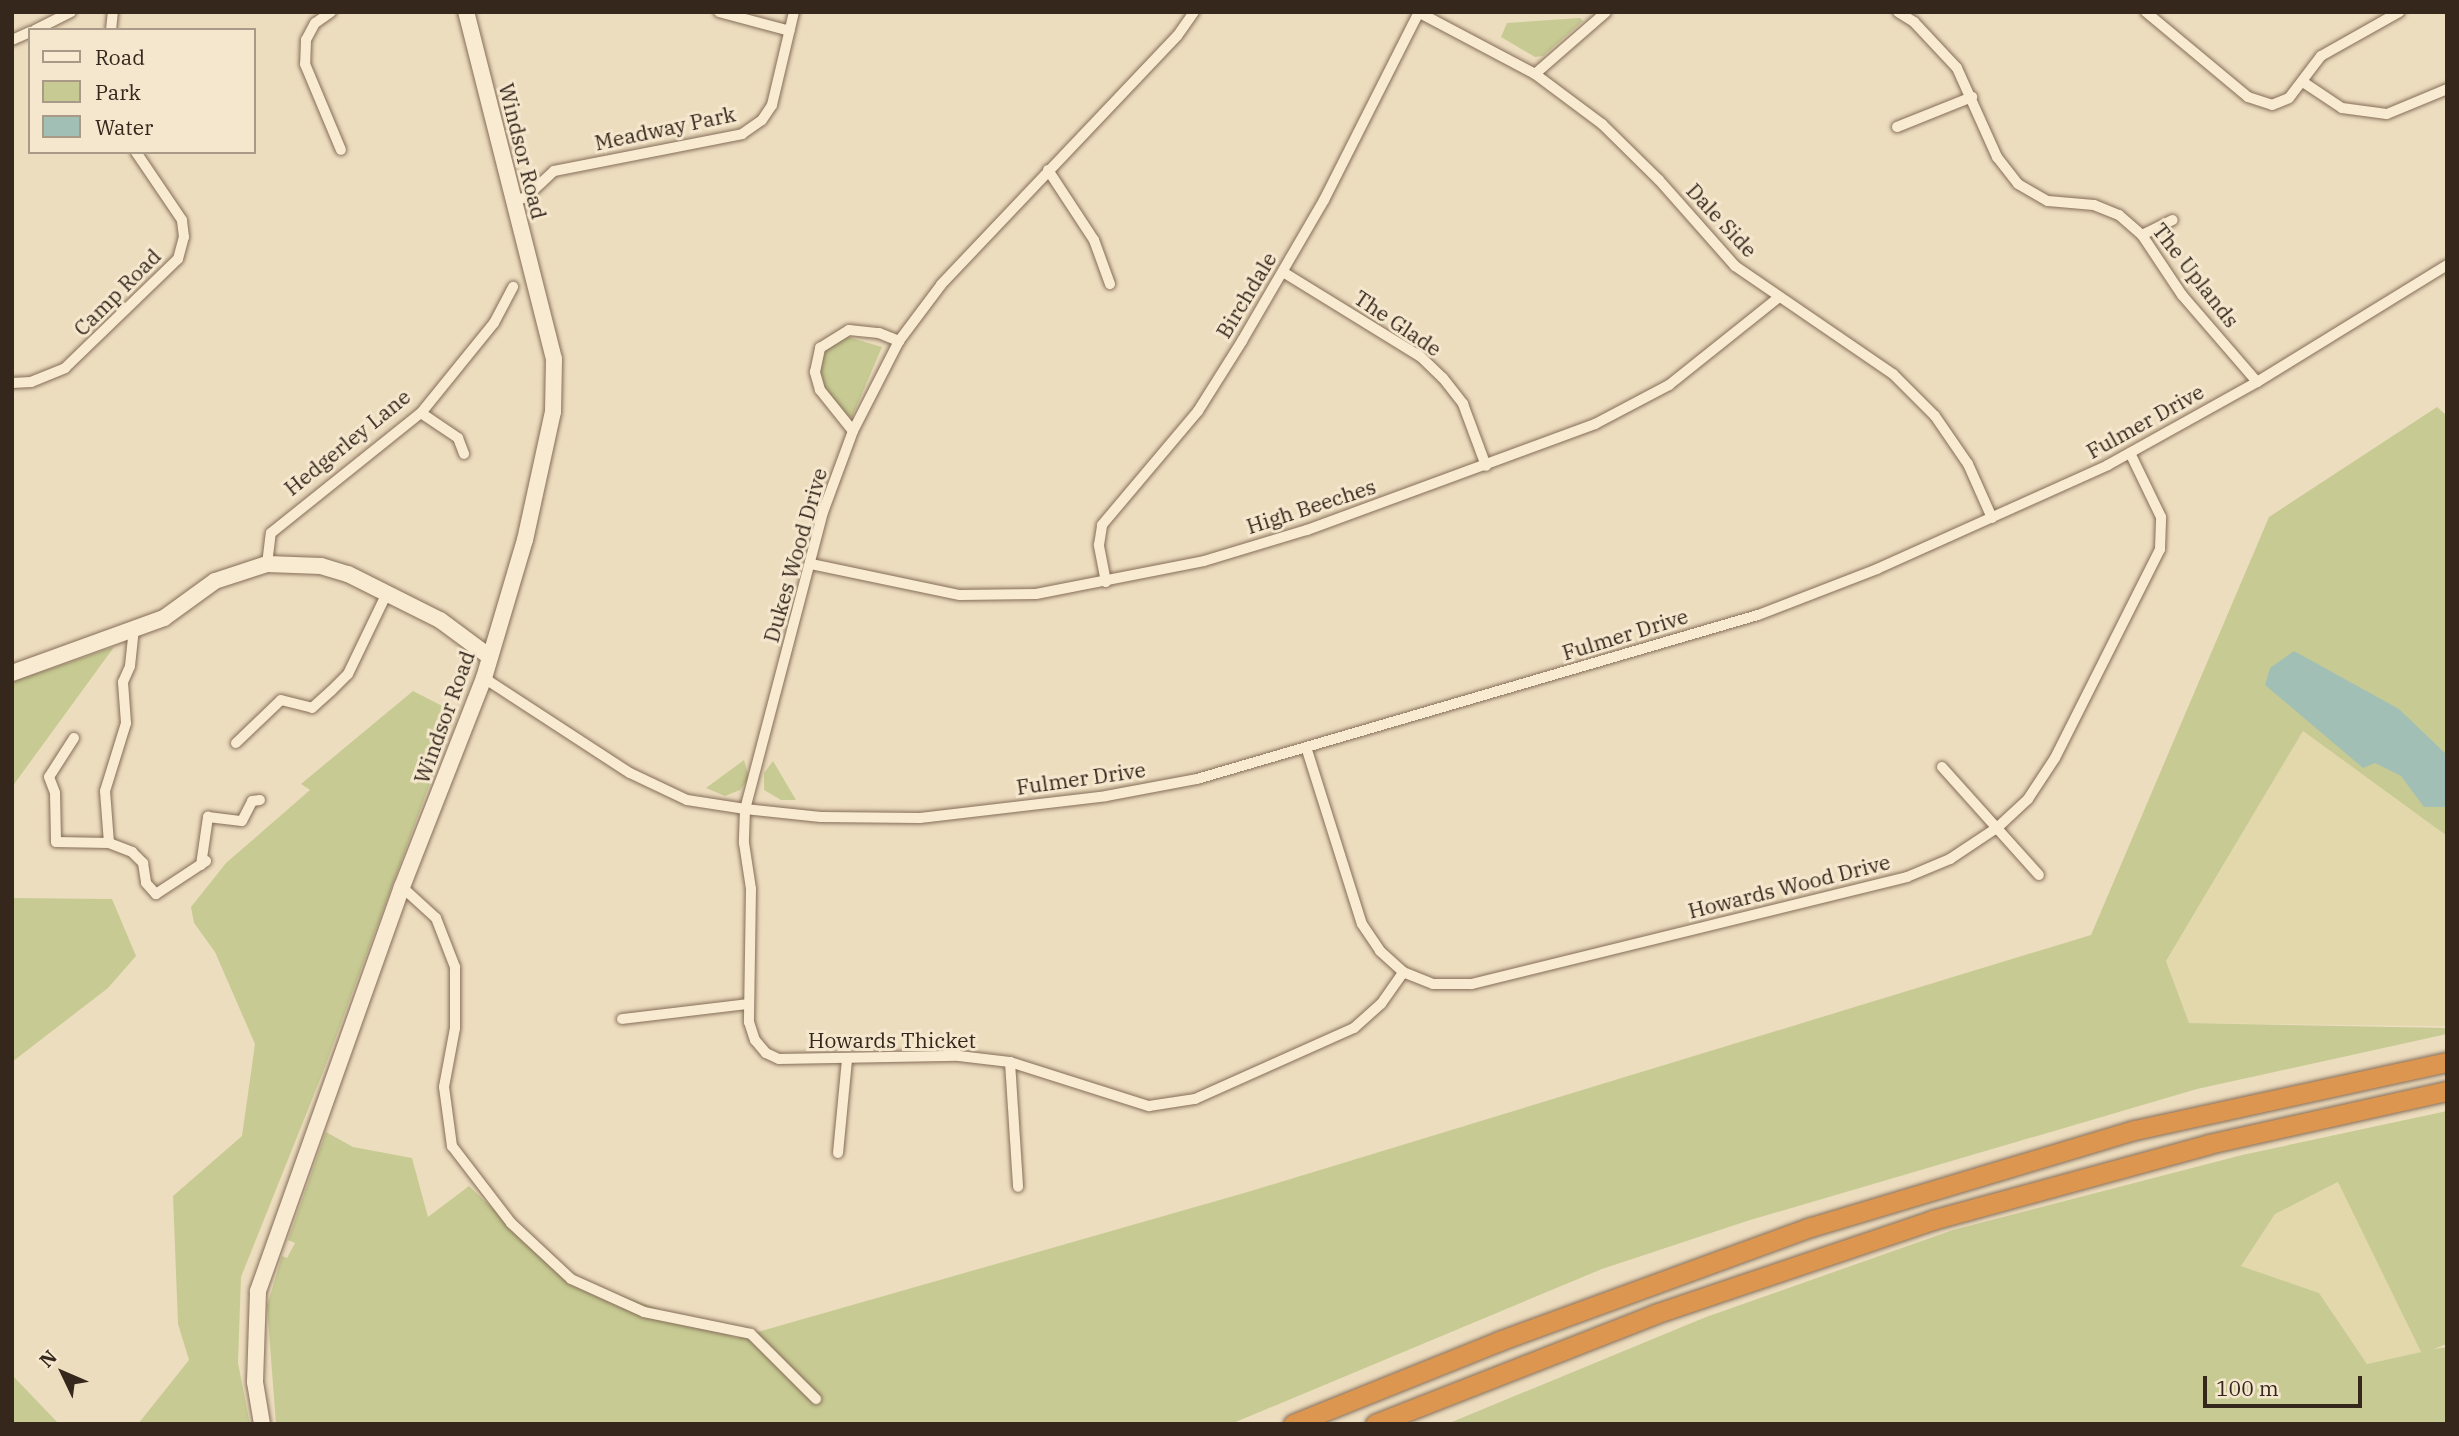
<!DOCTYPE html>
<html>
<head>
<meta charset="utf-8">
<style>
  body { margin:0 }
  #map { position:relative; width:2459px; height:1436px; overflow:hidden; background:#edddbf; font-family:"IBM Plex Serif",serif }
  div>[style] { position:absolute }
  [style*='--x'] { left:calc(var(--x)*1px); top:calc(var(--y)*1px); width:calc(var(--w)*1px); rotate:calc(var(--a)*1deg) }
  .farmland>* { inset:0; background:#e3d7ac }
  .green>* { inset:0; background:#c7cb93 }
  .water>* { inset:0; background:#a2bfb5 }
  .roads { filter:drop-shadow(0 0 2px #856d58) drop-shadow(0 0 2px #856d58) }
  .street>* { height:10px; margin:-5px; padding:0 5px; transform-origin:5px; border-radius:5px; background:#f8ebd2 }
  .secondary>* { height:16px; margin:-8px; padding:0 8px; transform-origin:8px; border-radius:8px; background:#f8ebd2 }
  .highway>* { height:19px; margin:-9.5px; padding:0 9.5px; transform-origin:9.5px; border-radius:9.5px; background:#dd964f }
  span { translate:-50% -50%; white-space:nowrap; text-align:center; line-height:1.15; -webkit-text-stroke:6px #f5e7ce; paint-order:stroke }
  .street-label { font-size:21px; color:#35271c }
  .frame { position:absolute; inset:0; border:14px solid #35271c; pointer-events:none }
  .legend { position:absolute; left:28px; top:28px; width:228px; height:126px; box-sizing:border-box; background:#f5e7ce; border:2px solid #a89a87; margin:0; padding:9px 12px; list-style:none; font-size:21px; color:#35271c }
  .legend li { display:flex; align-items:center; gap:14px; height:35px }
  .legend b { width:35px; border:2px solid #a89a87 }
  .north { position:absolute; left:28px; top:1338px; width:70px; height:70px; -webkit-text-stroke:5px #f5e7ce; paint-order:stroke; rotate:314deg; font-size:19px; font-weight:700; line-height:28px; text-align:center; color:#35271c }
  .north::after { content:''; display:block; margin:auto; width:24px; height:32px; background:#35271c; clip-path:polygon(50% 0,100% 100%,50% 72%,0 100%) }
  .scale { position:absolute; left:2203px; top:1376px; width:159px; height:32px; box-sizing:border-box; border:4px solid #35271c; border-top:0; padding-left:9px; font-size:21px; line-height:24px; white-space:nowrap; color:#35271c; -webkit-text-stroke:5px #f5e7ce; paint-order:stroke }
</style>
</head>
<body>
<div id="map">
  <div class="farmland">
    <i style="clip-path:polygon(2303px 731px,2447px 836px,2447px 1026px,2189px 1023px,2166px 961px)"></i>
    <i style="clip-path:polygon(2339px 1182px,2421px 1352px,2367px 1364px,2319px 1293px,2241px 1266px,2275px 1214px)"></i>
  </div>
  <div class="green">
    <i style="clip-path:polygon(1580px 18px,1583px 21px,1543px 56px,1535px 57px,1501px 37px,1507px 23px)"></i>
    <i style="clip-path:polygon(841px 335px,882px 347px,852px 417px,839px 415px,819px 381px,819px 363px,826px 348px)"></i>
    <i style="clip-path:polygon(2437px 407px,2447px 416px,2447px 836px,2303px 731px,2166px 961px,2189px 1023px,2447px 1028px,2447px 1034px,2197px 1089px,1747px 1221px,1602px 1269px,1231px 1424px,276px 1424px,267px 1306px,282px 1256px,287px 1258px,295px 1243px,288px 1240px,326px 1132px,353px 1147px,412px 1158px,428px 1217px,469px 1186px,558px 1272px,737px 1338px,1251px 1191px,2091px 935px,2269px 517px)"></i>
    <i style="clip-path:polygon(114px 647px,12px 787px,12px 682px)"></i>
    <i style="clip-path:polygon(413px 691px,456px 713px,323px 1072px,241px 1277px,238px 1363px,250px 1424px,138px 1424px,189px 1360px,178px 1324px,173px 1196px,242px 1136px,255px 1044px,215px 952px,194px 923px,191px 907px,226px 863px,310px 790px,301px 784px)"></i>
    <i style="clip-path:polygon(744px 760px,749px 778px,740px 790px,725px 796px,706px 788px)"></i>
    <i style="clip-path:polygon(773px 761px,796px 800px,781px 800px,764px 790px,764px 773px)"></i>
    <i style="clip-path:polygon(12px 898px,112px 899px,136px 956px,108px 988px,12px 1062px)"></i>
    <i style="clip-path:polygon(evenodd,2447px 1111px,2447px 1344px,2434px 1349px,2447px 1347px,2447px 1424px,1447px 1424px,1706px 1317px,1953px 1230px,2242px 1155px,2447px 1111px,2338px 1182px,2421px 1352px,2367px 1364px,2319px 1293px,2241px 1266px,2275px 1214px,2338px 1182px)"></i>
    <i style="clip-path:polygon(12px 1375px,59px 1424px,12px 1424px)"></i>
  </div>
  <div class="water">
    <i style="clip-path:polygon(2294px 651px,2399px 709px,2447px 755px,2447px 807px,2424px 807px,2401px 776px,2375px 763px,2363px 768px,2265px 685px,2270px 668px)"></i>
  </div>
  <div class="roads">
    <div class="street">
      <i style="--x:331;--y:12;--w:19;--a:145"></i>
      <i style="--x:315;--y:23;--w:19;--a:118"></i>
      <i style="--x:306;--y:40;--w:24;--a:92"></i>
      <i style="--x:305;--y:64;--w:93;--a:67.3"></i>
      <i style="--x:719;--y:12;--w:73;--a:15"></i>
      <i style="--x:1194;--y:12;--w:29;--a:125"></i>
      <i style="--x:1177;--y:36;--w:343;--a:133.5"></i>
      <i style="--x:941;--y:285;--w:70;--a:126.9"></i>
      <i style="--x:899;--y:341;--w:101;--a:117.1"></i>
      <i style="--x:853;--y:431;--w:86;--a:110.3"></i>
      <i style="--x:823;--y:512;--w:307;--a:104.7"></i>
      <i style="--x:745;--y:809;--w:34;--a:92"></i>
      <i style="--x:744;--y:843;--w:47;--a:81.3"></i>
      <i style="--x:751;--y:889;--w:133;--a:90.9"></i>
      <i style="--x:749;--y:1022;--w:19;--a:72"></i>
      <i style="--x:755;--y:1040;--w:17;--a:50"></i>
      <i style="--x:766;--y:1053;--w:14;--a:25"></i>
      <i style="--x:779;--y:1059;--w:180;--a:-1"></i>
      <i style="--x:959;--y:1056;--w:51;--a:6.7"></i>
      <i style="--x:1010;--y:1062;--w:146;--a:17.6"></i>
      <i style="--x:1149;--y:1106;--w:47;--a:-8.7"></i>
      <i style="--x:1195;--y:1099;--w:174;--a:-24.1"></i>
      <i style="--x:1354;--y:1028;--w:36;--a:-42"></i>
      <i style="--x:1381;--y:1004;--w:39;--a:-55"></i>
      <i style="--x:1418;--y:12;--w:132;--a:27.9"></i>
      <i style="--x:1535;--y:74;--w:84;--a:36.7"></i>
      <i style="--x:1602;--y:124;--w:80;--a:44.5"></i>
      <i style="--x:1659;--y:180;--w:115;--a:48.5"></i>
      <i style="--x:1735;--y:266;--w:191;--a:34.4"></i>
      <i style="--x:1893;--y:374;--w:59;--a:45"></i>
      <i style="--x:1935;--y:416;--w:58;--a:55.5"></i>
      <i style="--x:1968;--y:464;--w:59;--a:66"></i>
      <i style="--x:1898;--y:12;--w:19;--a:32"></i>
      <i style="--x:1914;--y:22;--w:63;--a:46.9"></i>
      <i style="--x:1957;--y:68;--w:98;--a:65.8"></i>
      <i style="--x:1997;--y:157;--w:34;--a:52"></i>
      <i style="--x:2018;--y:184;--w:34;--a:30"></i>
      <i style="--x:2048;--y:201;--w:46;--a:5"></i>
      <i style="--x:2094;--y:205;--w:27;--a:22"></i>
      <i style="--x:2119;--y:215;--w:30;--a:41"></i>
      <i style="--x:2142;--y:235;--w:72;--a:56.3"></i>
      <i style="--x:2182;--y:295;--w:115;--a:49.2"></i>
      <i style="--x:2146;--y:12;--w:133;--a:39.8"></i>
      <i style="--x:2248;--y:97;--w:25;--a:18"></i>
      <i style="--x:2272;--y:105;--w:18;--a:-22"></i>
      <i style="--x:2289;--y:98;--w:53;--a:-52.7"></i>
      <i style="--x:2321;--y:56;--w:90;--a:-29.4"></i>
      <i style="--x:35;--y:30;--w:40;--a:-26.6"></i>
      <i style="--x:111;--y:30;--w:18;--a:-84"></i>
      <i style="--x:12;--y:40;--w:20;--a:-24"></i>
      <i style="--x:1535;--y:74;--w:94;--a:-41.1"></i>
      <i style="--x:2303;--y:82;--w:47;--a:33.7"></i>
      <i style="--x:2342;--y:108;--w:45;--a:7.6"></i>
      <i style="--x:2387;--y:114;--w:65;--a:-22.6"></i>
      <i style="--x:1897;--y:127;--w:81;--a:-21.8"></i>
      <i style="--x:1048;--y:170;--w:84;--a:56.7"></i>
      <i style="--x:1094;--y:240;--w:47;--a:70"></i>
      <i style="--x:514;--y:201;--w:13;--a:-18"></i>
      <i style="--x:526;--y:197;--w:38;--a:-43"></i>
      <i style="--x:554;--y:171;--w:192;--a:-11.1"></i>
      <i style="--x:742;--y:134;--w:24;--a:-35"></i>
      <i style="--x:762;--y:120;--w:18;--a:-56"></i>
      <i style="--x:772;--y:105;--w:96;--a:-76.7"></i>
      <i style="--x:2142;--y:235;--w:34;--a:-26"></i>
      <i style="--x:1283;--y:272;--w:162;--a:31.6"></i>
      <i style="--x:1421;--y:357;--w:30;--a:44"></i>
      <i style="--x:1443;--y:378;--w:33;--a:52"></i>
      <i style="--x:1463;--y:404;--w:66;--a:69.6"></i>
      <i style="--x:12;--y:383;--w:19;--a:-3"></i>
      <i style="--x:31;--y:382;--w:37;--a:-22"></i>
      <i style="--x:65;--y:368;--w:157;--a:-44"></i>
      <i style="--x:178;--y:259;--w:23;--a:-75"></i>
      <i style="--x:184;--y:237;--w:17;--a:-97"></i>
      <i style="--x:182;--y:220;--w:82;--a:-124.1"></i>
      <i style="--x:421;--y:413;--w:45;--a:34"></i>
      <i style="--x:458;--y:438;--w:17;--a:69"></i>
      <i style="--x:853;--y:431;--w:53;--a:-128.8"></i>
      <i style="--x:820;--y:390;--w:19;--a:-106"></i>
      <i style="--x:815;--y:372;--w:25;--a:-78"></i>
      <i style="--x:820;--y:348;--w:34;--a:-32"></i>
      <i style="--x:849;--y:330;--w:30;--a:6"></i>
      <i style="--x:879;--y:333;--w:22;--a:22"></i>
      <i style="--x:267;--y:564;--w:31;--a:-83"></i>
      <i style="--x:271;--y:533;--w:192;--a:-38.7"></i>
      <i style="--x:421;--y:413;--w:116;--a:-51"></i>
      <i style="--x:494;--y:323;--w:41;--a:-62.2"></i>
      <i style="--x:811;--y:564;--w:152;--a:11.8"></i>
      <i style="--x:960;--y:595;--w:76;--a:-0.8"></i>
      <i style="--x:1036;--y:594;--w:171;--a:-11.1"></i>
      <i style="--x:1204;--y:561;--w:108;--a:-16.8"></i>
      <i style="--x:1307;--y:530;--w:307;--a:-20.2"></i>
      <i style="--x:1595;--y:424;--w:84;--a:-27.8"></i>
      <i style="--x:1669;--y:385;--w:139;--a:-38.6"></i>
      <i style="--x:1106;--y:582;--w:38;--a:-101"></i>
      <i style="--x:1099;--y:545;--w:20;--a:-81"></i>
      <i style="--x:1102;--y:525;--w:149;--a:-49.9"></i>
      <i style="--x:1198;--y:411;--w:83;--a:-57.8"></i>
      <i style="--x:1242;--y:341;--w:163;--a:-59.8"></i>
      <i style="--x:1324;--y:200;--w:211;--a:-63.2"></i>
      <i style="--x:484;--y:678;--w:174;--a:33.1"></i>
      <i style="--x:630;--y:773;--w:63;--a:25.3"></i>
      <i style="--x:687;--y:800;--w:59;--a:8.8"></i>
      <i style="--x:745;--y:809;--w:76;--a:6"></i>
      <i style="--x:821;--y:817;--w:99;--a:0.6"></i>
      <i style="--x:920;--y:818;--w:187;--a:-6.7"></i>
      <i style="--x:1106;--y:796;--w:93;--a:-10.6"></i>
      <i style="--x:1197;--y:779;--w:584;--a:-16.3"></i>
      <i style="--x:1758;--y:615;--w:128;--a:-21.1"></i>
      <i style="--x:1877;--y:569;--w:253;--a:-24.2"></i>
      <i style="--x:2108;--y:465;--w:171;--a:-29.1"></i>
      <i style="--x:2257;--y:382;--w:223;--a:-31.6"></i>
      <i style="--x:74;--y:738;--w:46;--a:122.7"></i>
      <i style="--x:49;--y:777;--w:17;--a:69"></i>
      <i style="--x:55;--y:793;--w:49;--a:88.8"></i>
      <i style="--x:56;--y:842;--w:53;--a:1.1"></i>
      <i style="--x:109;--y:843;--w:25;--a:21"></i>
      <i style="--x:132;--y:852;--w:16;--a:45"></i>
      <i style="--x:143;--y:863;--w:20;--a:81"></i>
      <i style="--x:146;--y:883;--w:15;--a:48"></i>
      <i style="--x:156;--y:894;--w:60;--a:-33.4"></i>
      <i style="--x:236;--y:743;--w:62;--a:-43.7"></i>
      <i style="--x:281;--y:700;--w:32;--a:14"></i>
      <i style="--x:312;--y:708;--w:25;--a:-42"></i>
      <i style="--x:331;--y:691;--w:24;--a:-45"></i>
      <i style="--x:348;--y:674;--w:90;--a:-64.3"></i>
      <i style="--x:1307;--y:750;--w:182;--a:72.5"></i>
      <i style="--x:1362;--y:924;--w:32;--a:56"></i>
      <i style="--x:1380;--y:951;--w:31;--a:42"></i>
      <i style="--x:1403;--y:972;--w:32;--a:22"></i>
      <i style="--x:1433;--y:984;--w:39;--a:0"></i>
      <i style="--x:1472;--y:984;--w:448;--a:-13.8"></i>
      <i style="--x:1907;--y:877;--w:47;--a:-22.7"></i>
      <i style="--x:1950;--y:859;--w:58;--a:-33.7"></i>
      <i style="--x:1998;--y:827;--w:41;--a:-43"></i>
      <i style="--x:2028;--y:799;--w:49;--a:-56.6"></i>
      <i style="--x:2055;--y:758;--w:234;--a:-63.3"></i>
      <i style="--x:2160;--y:549;--w:32;--a:-88"></i>
      <i style="--x:2161;--y:517;--w:71;--a:-115.8"></i>
      <i style="--x:1942;--y:767;--w:145;--a:48.1"></i>
      <i style="--x:109;--y:843;--w:52;--a:-94.4"></i>
      <i style="--x:105;--y:791;--w:71;--a:-72.8"></i>
      <i style="--x:126;--y:723;--w:41;--a:-94.2"></i>
      <i style="--x:123;--y:682;--w:17;--a:-66"></i>
      <i style="--x:130;--y:666;--w:36;--a:-84"></i>
      <i style="--x:201;--y:865;--w:49;--a:-81.7"></i>
      <i style="--x:208;--y:817;--w:34;--a:7"></i>
      <i style="--x:242;--y:821;--w:22;--a:-63"></i>
      <i style="--x:252;--y:801;--w:8;--a:-7"></i>
      <i style="--x:402;--y:887;--w:46;--a:42.4"></i>
      <i style="--x:436;--y:918;--w:53;--a:68.8"></i>
      <i style="--x:455;--y:967;--w:61;--a:90"></i>
      <i style="--x:455;--y:1028;--w:60;--a:100.6"></i>
      <i style="--x:444;--y:1087;--w:60;--a:82.3"></i>
      <i style="--x:452;--y:1146;--w:97;--a:52.5"></i>
      <i style="--x:511;--y:1223;--w:82;--a:43"></i>
      <i style="--x:571;--y:1279;--w:80;--a:24.3"></i>
      <i style="--x:644;--y:1312;--w:109;--a:11.6"></i>
      <i style="--x:751;--y:1334;--w:92;--a:45"></i>
      <i style="--x:622;--y:1019;--w:127;--a:-6.8"></i>
      <i style="--x:1010;--y:1062;--w:125;--a:86.3"></i>
      <i style="--x:838;--y:1153;--w:94;--a:-84.5"></i>
    </div>
    <div class="secondary">
      <i style="--x:12;--y:673;--w:162;--a:-19.9"></i>
      <i style="--x:164;--y:618;--w:63;--a:-36"></i>
      <i style="--x:215;--y:581;--w:55;--a:-18.1"></i>
      <i style="--x:267;--y:564;--w:54;--a:2.1"></i>
      <i style="--x:321;--y:566;--w:28;--a:17"></i>
      <i style="--x:348;--y:574;--w:103;--a:26.6"></i>
      <i style="--x:440;--y:620;--w:62;--a:36.5"></i>
      <i style="--x:262;--y:1424;--w:43;--a:-99.5"></i>
      <i style="--x:255;--y:1382;--w:91;--a:-88.1"></i>
      <i style="--x:258;--y:1291;--w:429;--a:-70.4"></i>
      <i style="--x:402;--y:887;--w:225;--a:-68.6"></i>
      <i style="--x:484;--y:678;--w:144;--a:-73.5"></i>
      <i style="--x:525;--y:540;--w:131;--a:-77.7"></i>
      <i style="--x:553;--y:412;--w:53;--a:-88.9"></i>
      <i style="--x:554;--y:359;--w:358;--a:-104.2"></i>
    </div>
    <div class="highway">
      <i style="--x:1293;--y:1424;--w:222;--a:-21.9"></i>
      <i style="--x:1499;--y:1341;--w:332;--a:-20.1"></i>
      <i style="--x:1811;--y:1227;--w:338;--a:-16.7"></i>
      <i style="--x:2135;--y:1130;--w:319;--a:-12.3"></i>
      <i style="--x:1375;--y:1424;--w:301;--a:-21.4"></i>
      <i style="--x:1655;--y:1314;--w:293;--a:-18.7"></i>
      <i style="--x:1932;--y:1220;--w:287;--a:-15.3"></i>
      <i style="--x:2209;--y:1144;--w:244;--a:-12.6"></i>
    </div>
  </div>
  <div class="street-label">
    <span style="left:665px;top:128px;rotate:-12deg">Meadway Park</span>
    <span style="left:523px;top:151px;rotate:76deg">Windsor Road</span>
    <span style="left:1722px;top:220px;rotate:47deg">Dale Side</span>
    <span style="left:2196px;top:275px;rotate:52deg">The Uplands</span>
    <span style="left:117px;top:292px;rotate:-45deg">Camp Road</span>
    <span style="left:1246px;top:295px;rotate:-59deg">Birchdale</span>
    <span style="left:1398px;top:323px;rotate:34deg">The Glade</span>
    <span style="left:2145px;top:421px;rotate:-29deg">Fulmer Drive</span>
    <span style="left:347px;top:442px;rotate:-39deg">Hedgerley Lane</span>
    <span style="left:1311px;top:506px;rotate:-18deg">High Beeches</span>
    <span style="left:795px;top:555px;rotate:-74deg">Dukes Wood Drive</span>
    <span style="left:1625px;top:634px;rotate:-17deg">Fulmer Drive</span>
    <span style="left:444px;top:717px;rotate:-70deg">Windsor Road</span>
    <span style="left:1081px;top:778px;rotate:-8deg">Fulmer Drive</span>
    <span style="left:1789px;top:886px;rotate:-14deg">Howards Wood Drive</span>
    <span style="left:892px;top:1040px">Howards Thicket</span>
  </div>
  <div class="frame"></div>
  <ul class="legend">
  <li><b style="height:9px;background:#f8ebd2"></b>Road</li>
  <li><b style="height:19px;background:#c7cb93"></b>Park</li>
  <li><b style="height:19px;background:#a2bfb5"></b>Water</li>
  </ul>
  <div class="north">N</div>
  <div class="scale">100 m</div>
</div>
</body>
</html>
